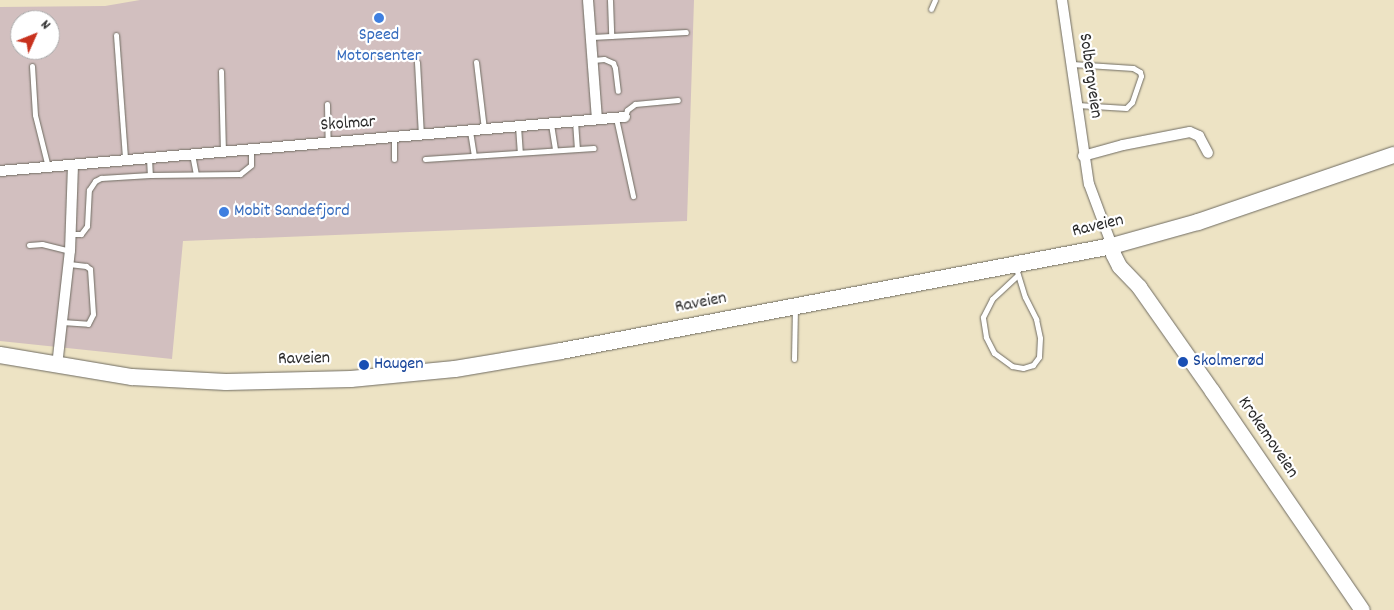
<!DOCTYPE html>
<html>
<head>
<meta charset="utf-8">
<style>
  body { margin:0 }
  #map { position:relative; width:1394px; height:610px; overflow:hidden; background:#ede3c4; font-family:Dekko,sans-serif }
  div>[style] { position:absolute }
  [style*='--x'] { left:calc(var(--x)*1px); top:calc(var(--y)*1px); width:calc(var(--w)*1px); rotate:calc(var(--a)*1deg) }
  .industrial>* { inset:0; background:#d2bfbf }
  .roads { filter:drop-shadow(0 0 1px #6f6b61) drop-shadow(0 0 1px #6f6b61) }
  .service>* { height:5px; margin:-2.5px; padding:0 2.5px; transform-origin:2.5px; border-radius:2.5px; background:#fff }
  .minor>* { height:10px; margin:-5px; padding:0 5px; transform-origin:5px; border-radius:5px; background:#fff }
  .secondary>* { height:15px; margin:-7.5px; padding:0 7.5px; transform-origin:7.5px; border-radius:7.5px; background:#fff }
  .primary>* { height:16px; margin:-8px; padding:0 8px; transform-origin:8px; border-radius:8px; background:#fff }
  .dots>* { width:14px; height:14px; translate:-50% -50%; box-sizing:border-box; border:2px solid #fff; border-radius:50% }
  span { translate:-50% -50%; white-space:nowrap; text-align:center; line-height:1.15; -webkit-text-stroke:4.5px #fff; paint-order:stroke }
  .shop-label { font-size:18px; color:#366cbe }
  .left { translate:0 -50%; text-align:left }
  .street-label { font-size:18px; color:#2b2b2b }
  .transit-label { font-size:18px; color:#164399 }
  .north { position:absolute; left:10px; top:10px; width:50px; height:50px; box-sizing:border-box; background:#fff; border:1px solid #aaa; border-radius:50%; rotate:46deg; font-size:14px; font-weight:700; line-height:20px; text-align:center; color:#2b2b2b }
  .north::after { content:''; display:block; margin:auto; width:18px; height:22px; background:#c8321e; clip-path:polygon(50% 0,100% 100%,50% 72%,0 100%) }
</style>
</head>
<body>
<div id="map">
  <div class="industrial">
    <i style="clip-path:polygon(evenodd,140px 0,694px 0,687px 221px,183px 241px,172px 359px,0 341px,0 7px,105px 6px,140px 0,20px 20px,50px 20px,50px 50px,20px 50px,20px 20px)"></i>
  </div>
  <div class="roads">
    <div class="service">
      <i style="--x:610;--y:0;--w:36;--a:88"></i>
      <i style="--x:931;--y:9;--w:10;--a:-66"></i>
      <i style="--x:116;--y:35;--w:124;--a:85.8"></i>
      <i style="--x:592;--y:37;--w:94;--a:-3"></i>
      <i style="--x:593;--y:60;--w:11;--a:-5"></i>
      <i style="--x:604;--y:59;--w:10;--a:24"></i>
      <i style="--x:613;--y:63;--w:5;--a:68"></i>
      <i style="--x:615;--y:68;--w:23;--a:83"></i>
      <i style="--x:417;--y:62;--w:73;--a:86.9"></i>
      <i style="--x:476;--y:62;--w:67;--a:83.2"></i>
      <i style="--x:1072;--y:64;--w:61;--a:3.8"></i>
      <i style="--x:1133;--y:68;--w:8;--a:30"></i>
      <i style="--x:1140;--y:72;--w:4;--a:76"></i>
      <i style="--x:1141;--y:76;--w:28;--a:109"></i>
      <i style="--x:1132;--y:102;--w:8;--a:135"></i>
      <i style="--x:1126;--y:108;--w:49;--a:-176.5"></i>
      <i style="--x:32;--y:66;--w:49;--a:86.5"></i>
      <i style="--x:35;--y:115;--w:54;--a:76"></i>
      <i style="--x:221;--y:71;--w:80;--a:88.6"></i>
      <i style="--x:327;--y:104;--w:39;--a:89"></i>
      <i style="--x:625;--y:117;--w:7;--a:-74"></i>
      <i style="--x:627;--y:110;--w:10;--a:-37"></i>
      <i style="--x:635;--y:104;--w:43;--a:-5.3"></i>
      <i style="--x:616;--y:118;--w:80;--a:77.7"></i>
      <i style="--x:575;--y:121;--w:27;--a:86"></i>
      <i style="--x:551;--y:124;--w:26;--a:81"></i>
      <i style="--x:518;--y:126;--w:26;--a:86"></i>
      <i style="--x:470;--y:131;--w:25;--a:81"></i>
      <i style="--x:192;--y:154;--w:20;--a:79"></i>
      <i style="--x:149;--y:158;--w:17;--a:87"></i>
      <i style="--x:394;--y:159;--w:21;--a:-90"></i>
      <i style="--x:425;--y:159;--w:169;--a:-3.7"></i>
      <i style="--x:71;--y:234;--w:10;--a:0"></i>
      <i style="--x:81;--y:234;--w:10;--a:-53"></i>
      <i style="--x:87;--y:226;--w:36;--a:-87"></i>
      <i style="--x:89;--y:190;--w:11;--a:-56"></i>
      <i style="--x:95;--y:181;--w:7;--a:-27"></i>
      <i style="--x:101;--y:178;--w:49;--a:-3.5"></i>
      <i style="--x:150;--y:175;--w:90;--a:-0.6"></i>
      <i style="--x:240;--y:174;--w:14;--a:-39"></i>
      <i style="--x:251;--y:165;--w:16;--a:-90"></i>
      <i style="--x:29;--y:245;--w:13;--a:-4"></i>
      <i style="--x:42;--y:244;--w:29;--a:14"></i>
      <i style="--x:1016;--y:268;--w:30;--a:73"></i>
      <i style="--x:1025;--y:297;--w:25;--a:63"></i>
      <i style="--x:1036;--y:319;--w:19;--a:78"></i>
      <i style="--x:1040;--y:338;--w:19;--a:93"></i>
      <i style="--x:1039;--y:357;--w:10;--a:127"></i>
      <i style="--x:1033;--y:365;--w:10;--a:163"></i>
      <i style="--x:1023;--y:368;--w:11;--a:-170"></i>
      <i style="--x:1012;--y:366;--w:22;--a:-144"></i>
      <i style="--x:994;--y:353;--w:18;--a:-117"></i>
      <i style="--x:986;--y:337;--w:20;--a:-99"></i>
      <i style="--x:983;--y:317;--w:20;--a:-63"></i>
      <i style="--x:992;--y:299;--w:35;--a:-43"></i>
      <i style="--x:62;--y:322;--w:26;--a:4"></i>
      <i style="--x:88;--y:324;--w:11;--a:-63"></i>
      <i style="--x:93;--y:314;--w:45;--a:-93.8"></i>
      <i style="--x:90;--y:269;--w:5;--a:-143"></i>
      <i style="--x:86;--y:266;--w:17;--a:-173"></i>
      <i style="--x:794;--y:359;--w:51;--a:-88.9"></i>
    </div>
    <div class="minor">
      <i style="--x:588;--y:0;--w:119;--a:85.7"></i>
      <i style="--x:1062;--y:0;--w:186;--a:81.7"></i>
      <i style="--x:1089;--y:184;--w:66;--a:69.6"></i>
      <i style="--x:1083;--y:156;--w:41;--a:-15.4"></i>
      <i style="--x:1123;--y:145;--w:68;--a:-11"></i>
      <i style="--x:1190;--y:132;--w:10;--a:24"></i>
      <i style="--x:1199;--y:136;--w:19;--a:62"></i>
      <i style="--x:0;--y:171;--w:627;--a:-4.94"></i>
      <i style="--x:57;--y:366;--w:116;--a:-83.6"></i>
      <i style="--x:70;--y:251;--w:85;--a:-88"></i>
    </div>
    <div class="secondary">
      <i style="--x:1112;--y:246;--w:8;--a:83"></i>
      <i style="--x:1113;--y:254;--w:13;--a:63"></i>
      <i style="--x:1119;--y:266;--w:29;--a:46"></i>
      <i style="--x:1139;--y:287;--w:127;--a:54.9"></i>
      <i style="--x:1212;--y:391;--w:265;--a:55.6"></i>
    </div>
    <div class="primary">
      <i style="--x:0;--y:355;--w:134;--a:9.5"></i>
      <i style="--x:132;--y:377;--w:94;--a:3"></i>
      <i style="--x:226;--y:382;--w:125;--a:-1.4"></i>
      <i style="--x:351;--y:379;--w:104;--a:-5.5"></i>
      <i style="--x:455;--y:369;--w:108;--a:-9.6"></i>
      <i style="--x:561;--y:351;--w:561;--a:-10.79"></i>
      <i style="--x:1112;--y:246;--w:89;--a:-15.6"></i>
      <i style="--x:1198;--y:222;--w:207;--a:-18.9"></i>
    </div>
  </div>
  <div class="dots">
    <i style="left:379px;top:18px;background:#3f7fe0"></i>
    <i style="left:224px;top:212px;background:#3f7fe0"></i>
    <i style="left:1183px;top:362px;background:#1a4fb4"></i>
    <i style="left:364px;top:365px;background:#1a4fb4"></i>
  </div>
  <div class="shop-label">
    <span style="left:379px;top:47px">Speed<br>Motorsenter</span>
    <span class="left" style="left:234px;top:212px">Mobit Sandefjord</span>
  </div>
  <div class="street-label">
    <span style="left:1089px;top:76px;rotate:82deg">Solbergveien</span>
    <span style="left:348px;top:125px;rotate:-4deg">Skolmar</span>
    <span style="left:1098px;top:227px;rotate:-13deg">Raveien</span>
    <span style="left:701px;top:304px;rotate:-11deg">Raveien</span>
    <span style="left:304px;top:360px;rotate:-1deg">Raveien</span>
    <span style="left:1267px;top:438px;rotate:56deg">Krokemoveien</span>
  </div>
  <div class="transit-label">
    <span class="left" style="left:1193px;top:362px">Skolmerød</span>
    <span class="left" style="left:374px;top:365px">Haugen</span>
  </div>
  <div class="north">N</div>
</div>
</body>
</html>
